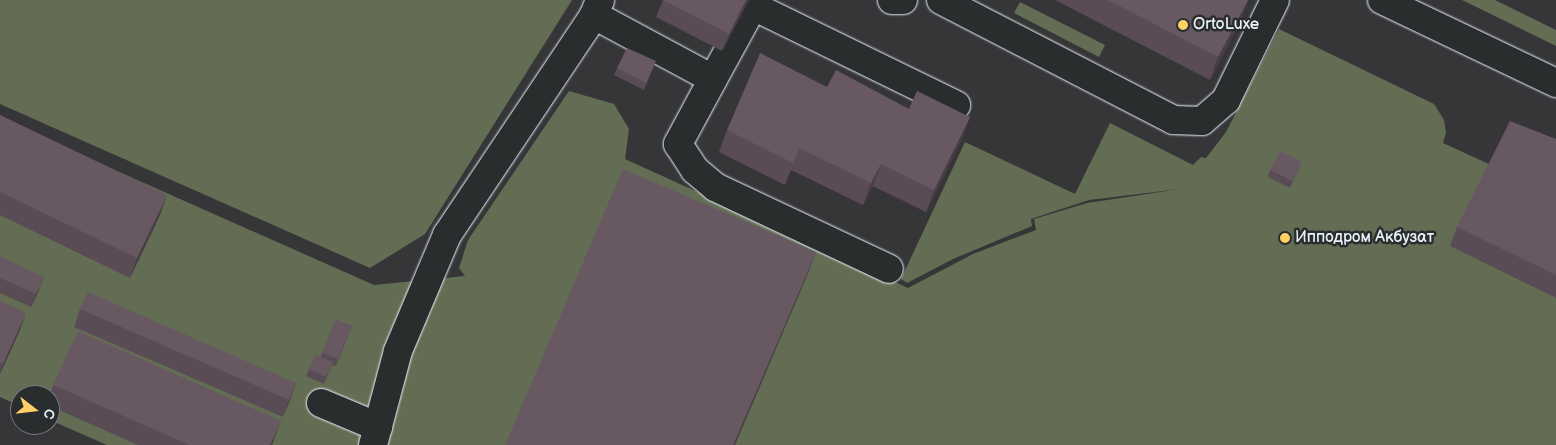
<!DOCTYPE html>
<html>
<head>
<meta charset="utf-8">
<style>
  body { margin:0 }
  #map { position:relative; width:1556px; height:445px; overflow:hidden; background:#363638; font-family:"Balsamiq Sans",sans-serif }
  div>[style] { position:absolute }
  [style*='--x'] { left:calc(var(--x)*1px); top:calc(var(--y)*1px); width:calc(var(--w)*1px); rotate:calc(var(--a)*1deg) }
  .green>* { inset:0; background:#636d53 }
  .roads { filter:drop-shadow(0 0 1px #e8f1f8) drop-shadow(0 0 1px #e8f1f8) }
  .minor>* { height:28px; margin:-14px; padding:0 14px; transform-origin:14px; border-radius:14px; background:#2a2d2e }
  .wall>* { inset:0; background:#594c54 }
  .shaded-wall>* { inset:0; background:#493e45 }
  .building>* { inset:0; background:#685862 }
  .dots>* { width:14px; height:14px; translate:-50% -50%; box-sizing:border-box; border:2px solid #2a2d2e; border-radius:50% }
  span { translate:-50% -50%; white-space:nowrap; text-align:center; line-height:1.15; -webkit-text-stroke:5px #2a2d2e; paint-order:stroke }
  .poi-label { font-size:16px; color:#e8f1f8 }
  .left { translate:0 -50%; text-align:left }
  .north { position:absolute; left:10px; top:385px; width:50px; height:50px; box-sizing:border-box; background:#2a2d2e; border:1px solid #767b7f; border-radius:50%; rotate:106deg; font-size:14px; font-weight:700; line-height:20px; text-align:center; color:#e8f1f8 }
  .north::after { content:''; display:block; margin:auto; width:18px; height:22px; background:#ffd166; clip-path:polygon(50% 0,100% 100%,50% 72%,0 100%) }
</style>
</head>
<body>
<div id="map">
  <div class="green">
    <i style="clip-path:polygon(0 0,572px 0,425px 234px,370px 268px,0 104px)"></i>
    <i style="clip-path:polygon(1462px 0,1495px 0,1556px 30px,1556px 46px)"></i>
    <i style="clip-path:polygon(1020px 2px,1105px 45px,1099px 57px,1014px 13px)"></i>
    <i style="clip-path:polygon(1279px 29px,1434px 104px,1444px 120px,1446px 133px,1443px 143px,1491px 165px,1556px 161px,1556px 445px,107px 445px,50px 420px,50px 395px,20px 395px,20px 406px,0 397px,0 119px,374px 285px,465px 276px,459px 268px,468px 240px,569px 91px,614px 104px,629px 129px,625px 159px,908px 288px,973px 254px,1036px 230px,1034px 219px,1087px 203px,1180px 189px,1089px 200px,1031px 219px,1032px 226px,953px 259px,907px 283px,901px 279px,965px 142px,1075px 194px,1110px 123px,1193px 165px,1201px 157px,1206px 158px,1226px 132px)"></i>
  </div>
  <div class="roads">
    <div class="minor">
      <i style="--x:892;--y:0;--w:11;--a:0"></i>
      <i style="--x:941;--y:0;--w:261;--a:27.3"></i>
      <i style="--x:1173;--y:120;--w:29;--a:2"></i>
      <i style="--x:1202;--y:121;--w:32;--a:-41"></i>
      <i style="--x:1226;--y:100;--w:111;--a:-63.9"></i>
      <i style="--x:1382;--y:0;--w:193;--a:25.5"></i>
      <i style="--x:594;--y:15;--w:135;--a:28.3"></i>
      <i style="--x:713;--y:79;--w:83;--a:-61.3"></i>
      <i style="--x:753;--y:6;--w:226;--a:26"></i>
      <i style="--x:713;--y:79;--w:74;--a:118.3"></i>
      <i style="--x:678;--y:144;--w:31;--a:57"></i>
      <i style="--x:695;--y:170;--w:26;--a:40"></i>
      <i style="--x:715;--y:187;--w:192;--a:25.2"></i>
      <i style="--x:321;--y:403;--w:62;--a:22.8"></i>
      <i style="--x:373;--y:445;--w:97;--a:-75.1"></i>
      <i style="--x:398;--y:351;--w:126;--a:-67.1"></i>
      <i style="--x:447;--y:235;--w:265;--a:-56.2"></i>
      <i style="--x:594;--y:15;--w:16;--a:-68"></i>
    </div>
  </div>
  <div class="wall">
    <i style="clip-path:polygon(663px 0,749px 0,722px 51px,656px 17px)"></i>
    <i style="clip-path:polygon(1055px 0,1248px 0,1241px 20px,1210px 80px)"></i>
    <i style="clip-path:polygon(617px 68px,653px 68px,644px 90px,614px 75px)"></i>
    <i style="clip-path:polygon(827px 87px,909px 109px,970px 117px,962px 139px,926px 212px,873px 186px,863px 205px,791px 170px,785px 185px,719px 152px,727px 130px)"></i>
    <i style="clip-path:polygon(0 115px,160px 215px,130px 278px,0 215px)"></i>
    <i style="clip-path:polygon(1556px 139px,1556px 298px,1450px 246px,1457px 227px)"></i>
    <i style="clip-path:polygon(1299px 169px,1290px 188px,1268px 177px,1270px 170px)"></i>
    <i style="clip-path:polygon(0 256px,39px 290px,31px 307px,0 293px)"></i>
    <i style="clip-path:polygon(0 301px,20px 330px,0 374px)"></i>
    <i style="clip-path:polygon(80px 309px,296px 383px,283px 417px,74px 327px)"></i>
    <i style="clip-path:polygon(336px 320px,352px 326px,336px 366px,332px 365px,324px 384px,306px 376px,309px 369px,321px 356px)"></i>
    <i style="clip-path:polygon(53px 385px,274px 440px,272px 445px,138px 445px,50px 406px,50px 395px)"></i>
  </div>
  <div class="shaded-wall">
    <i style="clip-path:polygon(746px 0,749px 0,722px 51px,729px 34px)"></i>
    <i style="clip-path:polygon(1248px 0,1241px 20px,1210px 80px,1218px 57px)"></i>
    <i style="clip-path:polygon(970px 117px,962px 139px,926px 212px,934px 190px)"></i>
    <i style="clip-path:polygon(881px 164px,873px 186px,863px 205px,871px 183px)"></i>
    <i style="clip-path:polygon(167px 195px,160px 215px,130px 278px,137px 258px)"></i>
    <i style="clip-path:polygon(816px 252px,809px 271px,735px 445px,733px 445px)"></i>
    <i style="clip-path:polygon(44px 277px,39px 290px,31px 307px,36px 294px)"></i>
    <i style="clip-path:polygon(26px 313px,20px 330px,0 374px,3px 364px)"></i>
    <i style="clip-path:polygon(296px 383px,290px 400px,283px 417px,289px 400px)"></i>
    <i style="clip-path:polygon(281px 421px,272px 445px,270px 445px)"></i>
  </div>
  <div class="building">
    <i style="clip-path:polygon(663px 0,746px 0,729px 34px)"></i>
    <i style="clip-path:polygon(1108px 0,1248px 0,1218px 57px)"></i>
    <i style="clip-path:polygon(627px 48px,656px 61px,646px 83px,617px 68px)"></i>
    <i style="clip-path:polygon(760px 53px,827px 87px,836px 70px,909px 109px,917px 91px,970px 117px,934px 190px,881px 164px,871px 183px,799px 148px,793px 163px,727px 130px)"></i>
    <i style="clip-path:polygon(0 115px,167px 195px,137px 258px,0 192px)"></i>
    <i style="clip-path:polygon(1510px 121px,1556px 139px,1556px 275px,1457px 227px)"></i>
    <i style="clip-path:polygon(1280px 151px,1302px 162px,1293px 181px,1270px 170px)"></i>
    <i style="clip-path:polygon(623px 169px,816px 252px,733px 445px,505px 445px)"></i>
    <i style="clip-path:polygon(0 256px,44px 277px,36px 294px,0 278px)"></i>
    <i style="clip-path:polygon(88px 292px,296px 383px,289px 400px,80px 309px)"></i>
    <i style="clip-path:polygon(0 301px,26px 313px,3px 364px,0 363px)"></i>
    <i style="clip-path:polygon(336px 320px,352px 326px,338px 359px,322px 353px)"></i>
    <i style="clip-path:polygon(78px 331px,281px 421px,270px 445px,190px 445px,53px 385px)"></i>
    <i style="clip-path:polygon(315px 354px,333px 362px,326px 377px,309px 369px)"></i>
  </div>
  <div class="dots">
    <i style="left:1183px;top:25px;background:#ffd166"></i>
    <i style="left:1285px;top:238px;background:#ffd166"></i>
  </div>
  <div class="poi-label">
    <span class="left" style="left:1193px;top:25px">OrtoLuxe</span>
    <span class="left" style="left:1295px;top:238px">Ипподром Акбузат</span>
  </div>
  <div class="north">С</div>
</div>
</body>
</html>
